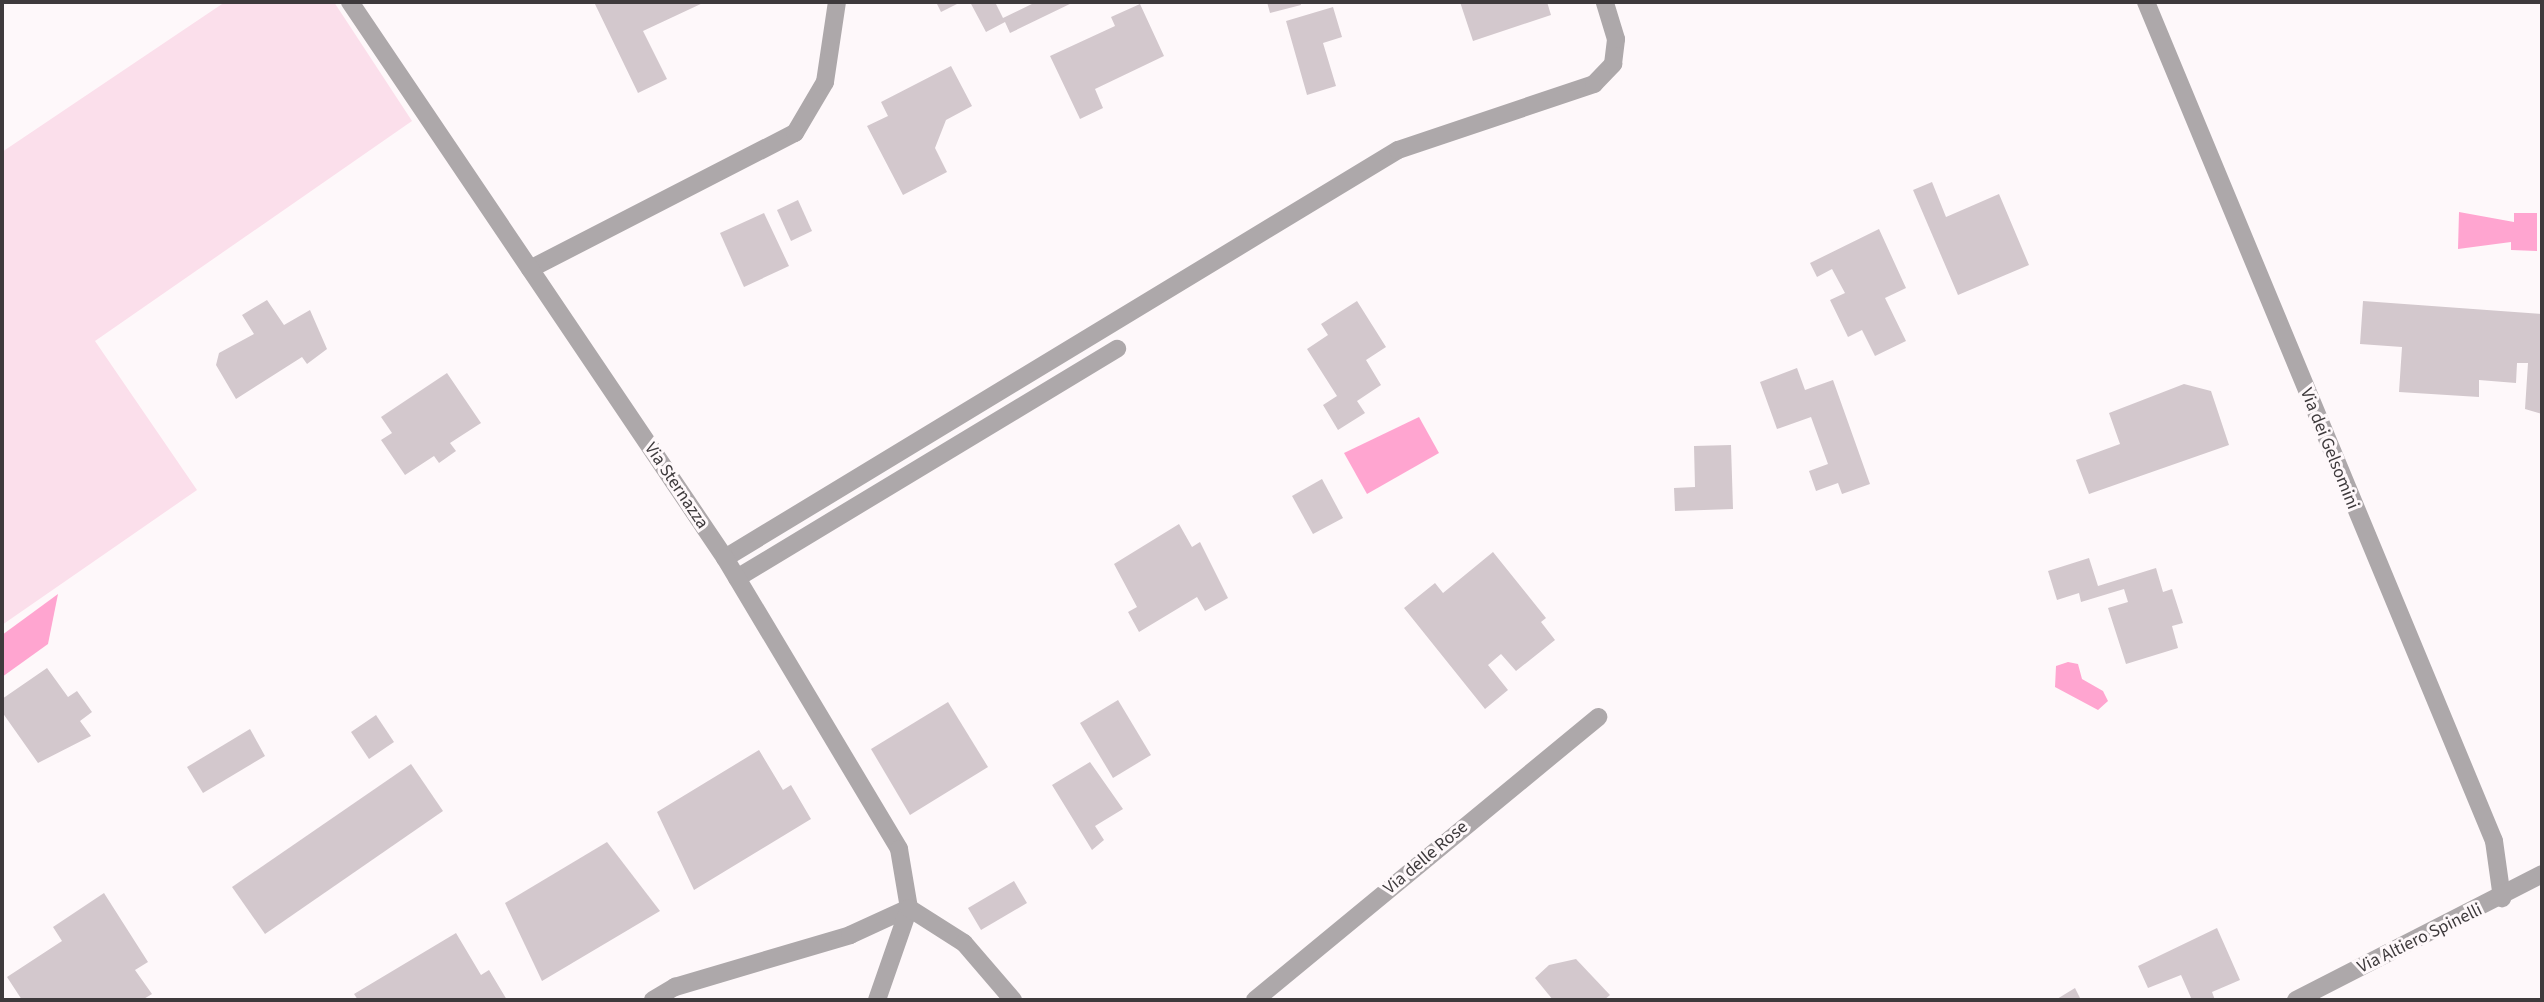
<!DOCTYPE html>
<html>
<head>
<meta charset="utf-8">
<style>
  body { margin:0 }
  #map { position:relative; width:2544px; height:1002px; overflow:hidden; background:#fef8fa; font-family:"Source Sans 3",sans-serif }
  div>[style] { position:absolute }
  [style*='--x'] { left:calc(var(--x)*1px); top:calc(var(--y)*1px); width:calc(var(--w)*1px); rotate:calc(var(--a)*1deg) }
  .green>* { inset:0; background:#fbdfeb }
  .water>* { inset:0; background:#ffa5d0 }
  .building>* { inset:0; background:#d3c8cd }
  .service>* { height:18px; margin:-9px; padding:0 9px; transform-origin:9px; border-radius:9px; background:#ada8aa }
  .minor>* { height:18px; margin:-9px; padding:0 9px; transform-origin:9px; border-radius:9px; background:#ada8aa }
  span { translate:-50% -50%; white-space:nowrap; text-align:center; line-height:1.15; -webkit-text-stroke:6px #fef8fa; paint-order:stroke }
  .street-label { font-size:18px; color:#3e3a3c }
  .frame { position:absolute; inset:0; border:4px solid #3e3a3c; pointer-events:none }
</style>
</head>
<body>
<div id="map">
  <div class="green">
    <i style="clip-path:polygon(225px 2px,334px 2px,412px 121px,95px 341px,197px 490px,2px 625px,2px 152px)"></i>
  </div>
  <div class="water">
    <i style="clip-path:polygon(2459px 212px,2514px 222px,2514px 213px,2537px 213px,2537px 251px,2511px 250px,2511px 242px,2458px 249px)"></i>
    <i style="clip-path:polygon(1419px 417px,1439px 453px,1367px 494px,1344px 453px)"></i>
    <i style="clip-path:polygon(58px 594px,48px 644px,2px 677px,2px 635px)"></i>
    <i style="clip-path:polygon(2068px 662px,2078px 664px,2082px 679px,2103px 691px,2108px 701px,2098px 710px,2055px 687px,2056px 666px)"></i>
  </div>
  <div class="building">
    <i style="clip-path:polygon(594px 2px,705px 2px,643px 31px,667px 79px,638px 93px)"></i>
    <i style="clip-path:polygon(936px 2px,961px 2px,941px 12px)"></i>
    <i style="clip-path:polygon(970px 2px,995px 2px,1003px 18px,1036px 2px,1074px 2px,1010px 33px,1005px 22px,986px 32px)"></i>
    <i style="clip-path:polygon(1267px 2px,1300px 2px,1301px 5px,1270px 13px)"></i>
    <i style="clip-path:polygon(1460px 2px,1547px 2px,1551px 15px,1473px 41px)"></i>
    <i style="clip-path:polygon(1140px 4px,1164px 56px,1095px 89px,1103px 108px,1080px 119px,1050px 56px,1115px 26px,1111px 17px)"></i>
    <i style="clip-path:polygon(1333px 7px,1342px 37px,1323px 43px,1336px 86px,1307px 95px,1286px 21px)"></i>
    <i style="clip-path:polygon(951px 66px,972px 106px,946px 120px,935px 148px,947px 172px,903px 195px,867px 126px,888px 116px,881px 102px)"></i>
    <i style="clip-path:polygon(1932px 182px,1946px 217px,1999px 194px,2029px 265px,1958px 295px,1913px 190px)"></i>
    <i style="clip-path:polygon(798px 200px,812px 231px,791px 241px,777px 210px)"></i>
    <i style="clip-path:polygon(764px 213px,789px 266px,744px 287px,720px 233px)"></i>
    <i style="clip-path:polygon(1879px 229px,1906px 288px,1885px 298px,1906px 341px,1875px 356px,1862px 330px,1848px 337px,1830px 300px,1845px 293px,1832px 269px,1817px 277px,1810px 263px)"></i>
    <i style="clip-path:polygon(267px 300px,284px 325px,310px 310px,327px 349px,307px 364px,302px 357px,236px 399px,216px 365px,219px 353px,254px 334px,242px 315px)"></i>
    <i style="clip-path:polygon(1357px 301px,1386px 347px,1366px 360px,1381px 385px,1357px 401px,1365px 413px,1338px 430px,1323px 405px,1337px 396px,1307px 349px,1328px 335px,1321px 324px)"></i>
    <i style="clip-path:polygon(2363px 301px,2542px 314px,2542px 414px,2525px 409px,2528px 363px,2517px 363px,2516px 383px,2479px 380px,2479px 397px,2399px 392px,2402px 347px,2360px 344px)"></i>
    <i style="clip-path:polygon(1797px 368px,1805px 390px,1833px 380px,1870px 484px,1842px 494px,1838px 483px,1816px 491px,1809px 471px,1828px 464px,1811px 417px,1777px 429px,1760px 382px)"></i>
    <i style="clip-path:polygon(447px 373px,481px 423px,450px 443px,456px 451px,439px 463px,434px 456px,405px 475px,381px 440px,392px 433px,381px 417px)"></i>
    <i style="clip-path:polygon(2184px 384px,2211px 391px,2229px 445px,2089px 494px,2076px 460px,2120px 444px,2109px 413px)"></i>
    <i style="clip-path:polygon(1731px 445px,1733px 509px,1675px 511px,1674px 488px,1695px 487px,1694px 446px)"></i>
    <i style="clip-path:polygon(1322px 479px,1343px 518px,1313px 534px,1292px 496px)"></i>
    <i style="clip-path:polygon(1179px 524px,1192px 547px,1200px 542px,1228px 598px,1205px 611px,1197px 597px,1139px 632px,1128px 612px,1137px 607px,1114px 564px)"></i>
    <i style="clip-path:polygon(1493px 552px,1546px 618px,1541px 622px,1555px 640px,1516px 671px,1501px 654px,1488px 665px,1508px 690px,1485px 709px,1404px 608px,1435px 583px,1443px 593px)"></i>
    <i style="clip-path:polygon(2089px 558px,2098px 586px,2156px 568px,2163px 592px,2172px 589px,2183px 623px,2172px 626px,2178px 648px,2126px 664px,2108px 608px,2128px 602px,2124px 589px,2081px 602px,2079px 593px,2057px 600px,2048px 571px)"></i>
    <i style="clip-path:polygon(47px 668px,68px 697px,77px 691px,92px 712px,80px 721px,91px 736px,38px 763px,2px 712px,2px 699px)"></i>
    <i style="clip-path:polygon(1118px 700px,1151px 755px,1113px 778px,1080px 723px)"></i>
    <i style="clip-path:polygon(948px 702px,988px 767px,910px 815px,871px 749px)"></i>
    <i style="clip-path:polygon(376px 715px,394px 742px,369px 759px,351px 732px)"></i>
    <i style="clip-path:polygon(250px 729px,265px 756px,203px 793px,187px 767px)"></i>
    <i style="clip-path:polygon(759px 750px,783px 790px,791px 785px,811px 819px,694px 890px,657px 812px)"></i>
    <i style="clip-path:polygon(1090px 762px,1123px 809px,1095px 826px,1104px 840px,1092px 850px,1052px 785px)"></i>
    <i style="clip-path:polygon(411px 764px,443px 811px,265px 934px,232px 887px)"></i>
    <i style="clip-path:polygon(607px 842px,660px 911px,542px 981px,505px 903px)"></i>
    <i style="clip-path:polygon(1014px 881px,1027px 903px,981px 930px,968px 908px)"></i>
    <i style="clip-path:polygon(104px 893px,148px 962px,135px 970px,152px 994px,142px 1000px,22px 1000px,7px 977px,62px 941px,53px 927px)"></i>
    <i style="clip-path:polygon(2217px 928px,2240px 980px,2212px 992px,2215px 1000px,2192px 1000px,2181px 975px,2148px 988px,2138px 966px)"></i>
    <i style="clip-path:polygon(456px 933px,481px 975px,489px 970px,507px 1000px,358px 1000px,354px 994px)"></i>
    <i style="clip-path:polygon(1576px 959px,1610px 995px,1604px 1000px,1553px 1000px,1535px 978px,1549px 965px)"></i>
    <i style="clip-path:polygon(2075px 988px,2081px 1000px,2058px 1000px,2057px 999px)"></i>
  </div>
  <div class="service">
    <i style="--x:530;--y:269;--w:298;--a:-27.2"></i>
    <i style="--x:795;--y:133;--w:59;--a:-59.5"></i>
    <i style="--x:825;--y:82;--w:81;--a:-81.5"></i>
    <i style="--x:725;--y:558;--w:787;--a:-31.23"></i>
    <i style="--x:1398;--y:150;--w:207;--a:-18.6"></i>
    <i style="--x:1594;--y:84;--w:28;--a:-46"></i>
    <i style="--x:1613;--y:64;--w:25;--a:-83"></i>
    <i style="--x:1616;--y:39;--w:39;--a:-107"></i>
    <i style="--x:737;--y:578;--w:444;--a:-31.1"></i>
    <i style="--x:653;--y:1000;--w:26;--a:-31"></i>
    <i style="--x:675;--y:987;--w:183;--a:-16.5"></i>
    <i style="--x:850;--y:935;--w:65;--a:-24.6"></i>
  </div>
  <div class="minor">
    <i style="--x:350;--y:2;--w:671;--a:56"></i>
    <i style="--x:725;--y:558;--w:339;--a:59.1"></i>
    <i style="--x:899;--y:849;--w:60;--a:80.4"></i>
    <i style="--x:909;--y:908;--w:97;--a:109.2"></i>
    <i style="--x:2146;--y:2;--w:908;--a:67.47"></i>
    <i style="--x:2494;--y:841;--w:58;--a:82"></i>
    <i style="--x:909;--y:908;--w:65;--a:32.5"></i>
    <i style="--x:964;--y:943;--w:75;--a:49.3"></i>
    <i style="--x:1255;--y:1000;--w:445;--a:-39.5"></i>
    <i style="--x:2296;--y:1000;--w:276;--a:-27.1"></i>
  </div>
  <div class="street-label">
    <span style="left:2329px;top:449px;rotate:68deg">Via dei Gelsomini</span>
    <span style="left:676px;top:486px;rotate:56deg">Via Sternazza</span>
    <span style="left:1426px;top:858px;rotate:-40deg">Via delle Rose</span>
    <span style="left:2420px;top:939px;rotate:-26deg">Via Altiero Spinelli</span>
  </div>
  <div class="frame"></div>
</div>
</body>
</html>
